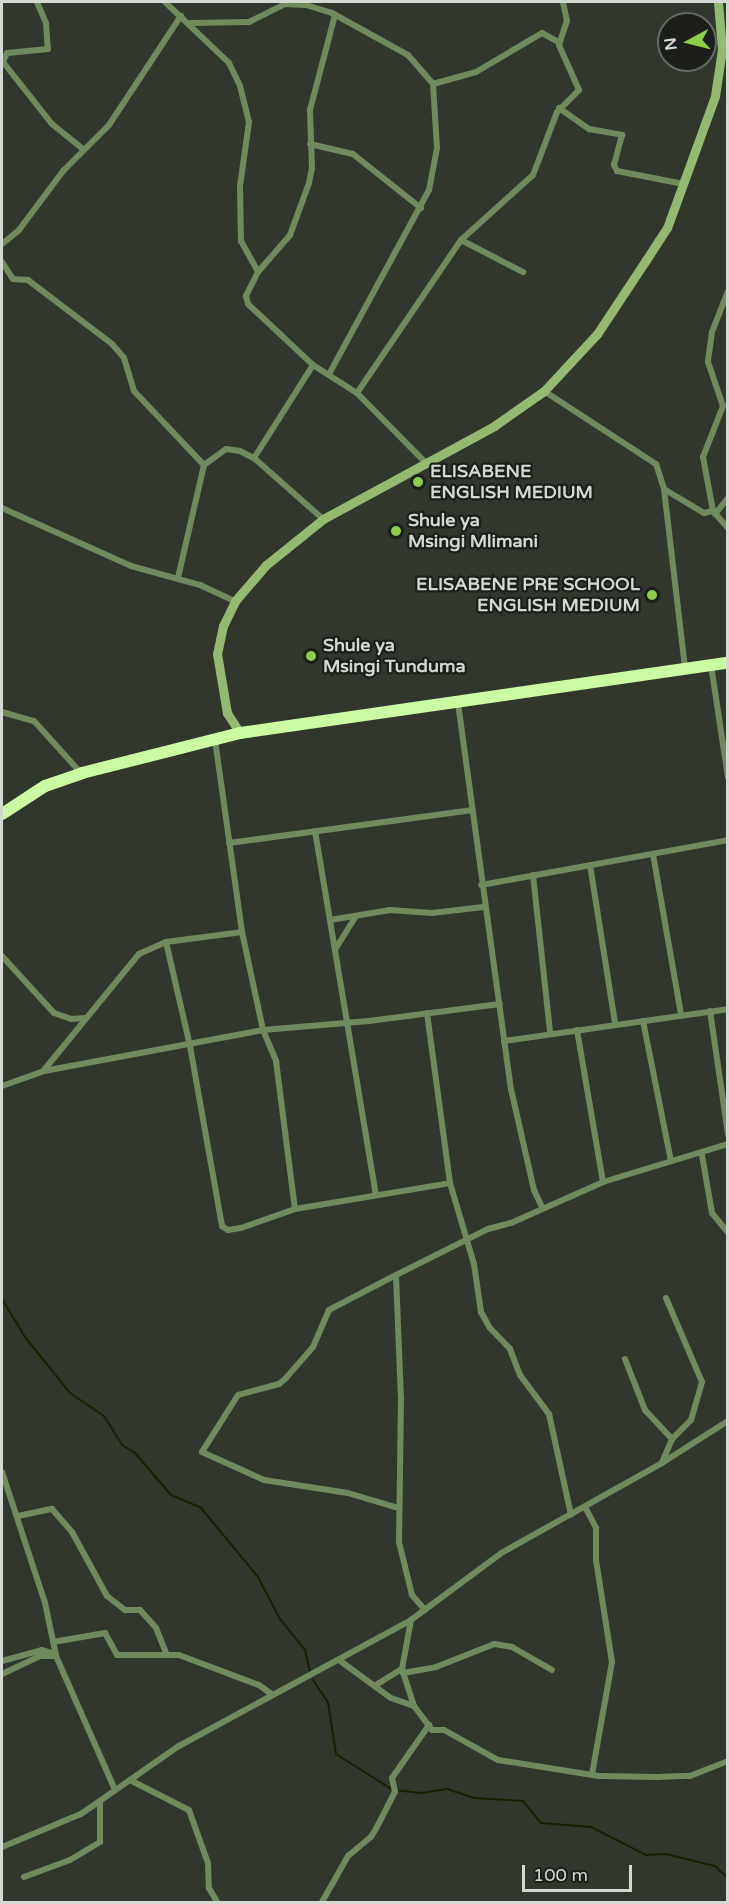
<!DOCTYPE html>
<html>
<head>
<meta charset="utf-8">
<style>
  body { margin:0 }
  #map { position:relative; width:729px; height:1904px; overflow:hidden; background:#32372e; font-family:"Varela Round",sans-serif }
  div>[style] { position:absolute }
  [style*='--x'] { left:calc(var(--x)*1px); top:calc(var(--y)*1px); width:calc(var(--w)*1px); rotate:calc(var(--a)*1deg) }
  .stream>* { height:2px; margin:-1px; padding:0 1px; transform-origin:1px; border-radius:1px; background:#132302 }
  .street>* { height:6px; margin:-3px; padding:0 3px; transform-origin:3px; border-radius:3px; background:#718a5d }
  .secondary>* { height:9px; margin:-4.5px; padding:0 4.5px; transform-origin:4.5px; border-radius:4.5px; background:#93ba70 }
  .highway>* { height:12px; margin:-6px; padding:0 6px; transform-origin:6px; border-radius:6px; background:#cbfca1 }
  .dots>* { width:16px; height:16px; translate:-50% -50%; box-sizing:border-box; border:3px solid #1b1e19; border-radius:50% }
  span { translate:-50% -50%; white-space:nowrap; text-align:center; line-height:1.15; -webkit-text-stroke:4.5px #1b1e19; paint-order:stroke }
  .poi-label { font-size:18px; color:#d4d8d2; font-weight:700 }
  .left { translate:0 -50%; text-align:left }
  .right { translate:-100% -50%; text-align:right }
  .frame { position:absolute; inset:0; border:3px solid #d4d8d2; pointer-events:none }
  .north { position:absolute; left:657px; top:12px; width:60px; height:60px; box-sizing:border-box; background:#1b1e19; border:2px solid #656863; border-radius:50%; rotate:263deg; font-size:16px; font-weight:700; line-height:24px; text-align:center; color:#d4d8d2 }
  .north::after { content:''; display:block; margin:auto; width:21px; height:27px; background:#8cce45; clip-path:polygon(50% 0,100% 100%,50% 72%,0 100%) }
  .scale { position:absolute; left:522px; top:1865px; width:110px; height:27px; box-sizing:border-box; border:3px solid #d4d8d2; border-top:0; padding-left:8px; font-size:18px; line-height:21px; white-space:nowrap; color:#d4d8d2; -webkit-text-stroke:4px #1b1e19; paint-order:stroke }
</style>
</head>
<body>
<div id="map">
  <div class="stream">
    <i style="--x:2;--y:1299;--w:44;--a:58.8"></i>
    <i style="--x:25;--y:1337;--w:72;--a:51.2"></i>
    <i style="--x:70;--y:1393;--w:41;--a:34.1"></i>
    <i style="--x:104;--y:1416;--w:34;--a:58"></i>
    <i style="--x:122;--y:1445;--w:15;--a:32"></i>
    <i style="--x:135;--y:1453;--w:55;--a:49.4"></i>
    <i style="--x:171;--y:1495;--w:33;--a:23"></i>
    <i style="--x:201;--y:1508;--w:89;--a:50.4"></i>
    <i style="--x:258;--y:1577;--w:47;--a:62.4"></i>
    <i style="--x:280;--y:1619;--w:40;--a:51"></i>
    <i style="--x:305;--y:1650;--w:22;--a:77"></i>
    <i style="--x:313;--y:1680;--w:27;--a:56"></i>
    <i style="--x:328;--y:1702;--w:53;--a:81.3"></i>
    <i style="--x:336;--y:1754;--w:67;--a:32.3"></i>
    <i style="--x:393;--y:1790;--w:29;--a:6"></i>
    <i style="--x:422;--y:1793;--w:25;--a:-9"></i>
    <i style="--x:447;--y:1789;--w:29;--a:18"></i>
    <i style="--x:475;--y:1798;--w:48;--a:3.6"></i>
    <i style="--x:523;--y:1801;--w:28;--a:51"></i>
    <i style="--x:541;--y:1823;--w:50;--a:4.6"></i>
    <i style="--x:591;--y:1827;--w:62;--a:27"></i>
    <i style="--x:646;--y:1855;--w:20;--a:-3"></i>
    <i style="--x:666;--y:1854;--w:50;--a:13.8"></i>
    <i style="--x:715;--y:1866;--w:18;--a:43"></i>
  </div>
  <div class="street">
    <i style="--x:37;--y:2;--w:23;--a:67"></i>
    <i style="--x:46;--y:23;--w:26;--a:86"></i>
    <i style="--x:48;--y:49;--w:41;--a:174.4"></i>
    <i style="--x:7;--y:53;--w:10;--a:114"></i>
    <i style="--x:3;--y:62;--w:79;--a:51.7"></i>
    <i style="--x:52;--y:124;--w:40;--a:39"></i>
    <i style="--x:165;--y:2;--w:88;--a:43.6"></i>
    <i style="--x:229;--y:63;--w:25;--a:64"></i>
    <i style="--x:240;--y:86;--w:37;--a:76"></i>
    <i style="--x:249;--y:122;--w:65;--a:98"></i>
    <i style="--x:240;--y:186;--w:55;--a:89"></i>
    <i style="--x:241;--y:241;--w:35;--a:61"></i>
    <i style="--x:258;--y:272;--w:27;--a:117"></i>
    <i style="--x:246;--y:296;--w:8;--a:76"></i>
    <i style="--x:248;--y:304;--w:89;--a:43.2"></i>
    <i style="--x:313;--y:365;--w:52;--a:32.5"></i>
    <i style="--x:357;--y:393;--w:98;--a:45.4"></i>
    <i style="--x:191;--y:23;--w:58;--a:-1"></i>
    <i style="--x:249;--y:22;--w:40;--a:-26.6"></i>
    <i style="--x:285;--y:4;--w:21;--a:3"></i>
    <i style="--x:306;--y:5;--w:27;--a:17"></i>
    <i style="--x:332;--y:13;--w:87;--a:28.9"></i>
    <i style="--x:408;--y:55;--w:38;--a:49"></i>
    <i style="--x:433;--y:84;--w:64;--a:86.4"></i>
    <i style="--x:437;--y:148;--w:43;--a:100.8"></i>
    <i style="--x:429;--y:190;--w:209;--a:118.5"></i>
    <i style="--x:433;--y:84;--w:45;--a:-15.6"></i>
    <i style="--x:476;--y:72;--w:77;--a:-30.6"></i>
    <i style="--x:542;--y:33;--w:18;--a:29"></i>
    <i style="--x:559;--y:108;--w:37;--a:35"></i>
    <i style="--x:589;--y:129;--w:34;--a:10"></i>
    <i style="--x:622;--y:135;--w:31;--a:105"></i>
    <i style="--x:614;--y:165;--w:7;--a:63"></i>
    <i style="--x:617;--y:171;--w:68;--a:11"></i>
    <i style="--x:310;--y:144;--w:44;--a:13.1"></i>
    <i style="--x:353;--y:154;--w:87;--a:38.5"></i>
    <i style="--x:461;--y:240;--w:70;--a:27.3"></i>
    <i style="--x:2;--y:244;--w:22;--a:-39"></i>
    <i style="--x:19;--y:230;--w:74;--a:-53.3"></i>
    <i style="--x:63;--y:171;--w:65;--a:-45"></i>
    <i style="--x:109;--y:125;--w:131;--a:-56.6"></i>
    <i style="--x:2;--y:262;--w:20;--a:57"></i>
    <i style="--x:13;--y:279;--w:15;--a:4"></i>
    <i style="--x:28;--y:280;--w:106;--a:37.3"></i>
    <i style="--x:112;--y:344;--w:18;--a:49"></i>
    <i style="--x:124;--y:358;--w:34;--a:73"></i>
    <i style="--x:134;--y:391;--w:102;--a:46.6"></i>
    <i style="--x:204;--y:465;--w:116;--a:103"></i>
    <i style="--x:258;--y:272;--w:49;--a:-49.1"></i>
    <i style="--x:290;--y:235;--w:55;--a:-69.9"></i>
    <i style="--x:309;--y:183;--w:15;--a:-79"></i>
    <i style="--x:312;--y:168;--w:58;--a:-92"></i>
    <i style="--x:310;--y:110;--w:98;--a:-75.3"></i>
    <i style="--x:728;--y:291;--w:44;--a:111.3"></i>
    <i style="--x:712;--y:332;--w:30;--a:98"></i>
    <i style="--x:708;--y:362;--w:46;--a:71.2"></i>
    <i style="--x:723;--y:406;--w:55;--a:111.4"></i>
    <i style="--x:703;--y:457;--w:55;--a:79.5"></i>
    <i style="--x:713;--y:511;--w:23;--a:49"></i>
    <i style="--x:544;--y:391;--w:134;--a:33.1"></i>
    <i style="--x:656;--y:464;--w:26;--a:72"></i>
    <i style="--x:664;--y:489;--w:181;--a:83.3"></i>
    <i style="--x:357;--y:393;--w:185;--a:-55.8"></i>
    <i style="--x:461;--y:240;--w:97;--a:-42.1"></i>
    <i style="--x:533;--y:175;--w:67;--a:-69.1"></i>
    <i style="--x:557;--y:112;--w:31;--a:-45"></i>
    <i style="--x:579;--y:90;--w:49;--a:-114"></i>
    <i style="--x:559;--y:45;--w:25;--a:-72"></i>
    <i style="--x:567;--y:21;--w:19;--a:-102"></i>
    <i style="--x:254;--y:458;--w:110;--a:-57.6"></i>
    <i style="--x:204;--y:465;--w:27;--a:-36"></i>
    <i style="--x:226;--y:449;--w:14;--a:8"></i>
    <i style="--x:240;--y:451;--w:16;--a:27"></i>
    <i style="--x:254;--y:458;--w:92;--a:41.5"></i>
    <i style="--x:664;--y:489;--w:47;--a:31"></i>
    <i style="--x:704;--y:513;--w:9;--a:-13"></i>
    <i style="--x:2;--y:508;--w:141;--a:24.2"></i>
    <i style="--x:131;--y:566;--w:72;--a:15.4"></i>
    <i style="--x:200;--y:585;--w:38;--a:25"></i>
    <i style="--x:715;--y:514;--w:21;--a:-51"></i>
    <i style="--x:711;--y:665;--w:114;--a:81.4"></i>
    <i style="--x:458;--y:703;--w:390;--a:82.2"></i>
    <i style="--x:511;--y:1089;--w:104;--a:77.2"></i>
    <i style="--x:534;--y:1190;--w:19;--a:65"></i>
    <i style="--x:2;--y:712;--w:33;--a:16"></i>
    <i style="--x:34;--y:721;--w:70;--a:47.9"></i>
    <i style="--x:315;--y:831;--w:368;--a:80.5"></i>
    <i style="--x:229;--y:843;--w:246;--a:-7.7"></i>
    <i style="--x:653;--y:854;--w:163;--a:80.1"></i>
    <i style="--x:590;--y:865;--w:160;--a:81"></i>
    <i style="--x:533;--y:875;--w:158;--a:83.8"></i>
    <i style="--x:481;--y:885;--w:251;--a:-10.3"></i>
    <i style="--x:330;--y:920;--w:61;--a:-9.5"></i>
    <i style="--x:390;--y:910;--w:42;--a:4.1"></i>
    <i style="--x:432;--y:913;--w:52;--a:-6.6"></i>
    <i style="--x:242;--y:932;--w:100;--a:77.9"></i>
    <i style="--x:263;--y:1030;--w:34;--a:67"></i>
    <i style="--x:276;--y:1061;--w:149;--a:82.7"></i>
    <i style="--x:166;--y:942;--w:107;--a:77"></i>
    <i style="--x:190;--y:1046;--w:183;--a:79.9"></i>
    <i style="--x:222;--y:1226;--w:7;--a:34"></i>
    <i style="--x:228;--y:1230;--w:13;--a:-9"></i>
    <i style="--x:241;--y:1228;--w:57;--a:-19.4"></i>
    <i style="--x:295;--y:1209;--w:157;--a:-9.5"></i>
    <i style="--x:336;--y:948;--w:36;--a:-58"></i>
    <i style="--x:2;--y:956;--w:77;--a:47.6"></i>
    <i style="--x:54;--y:1013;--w:18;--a:19"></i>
    <i style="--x:71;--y:1019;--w:14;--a:-4"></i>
    <i style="--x:710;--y:1011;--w:125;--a:81.7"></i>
    <i style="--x:427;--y:1013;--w:172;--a:82.3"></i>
    <i style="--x:450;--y:1183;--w:84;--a:73.5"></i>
    <i style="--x:474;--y:1264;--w:49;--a:81.7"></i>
    <i style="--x:481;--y:1312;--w:18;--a:61"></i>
    <i style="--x:490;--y:1328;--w:29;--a:46"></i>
    <i style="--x:510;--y:1349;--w:28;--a:69"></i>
    <i style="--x:520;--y:1375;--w:49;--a:53.4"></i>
    <i style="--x:549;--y:1414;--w:103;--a:77.7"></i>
    <i style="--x:643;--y:1021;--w:143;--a:78.7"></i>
    <i style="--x:577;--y:1030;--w:154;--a:80.3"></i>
    <i style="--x:504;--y:1041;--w:226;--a:-8.1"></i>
    <i style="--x:44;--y:1070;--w:150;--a:-50.7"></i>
    <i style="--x:139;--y:954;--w:30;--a:-24"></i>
    <i style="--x:166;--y:942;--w:77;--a:-7.5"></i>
    <i style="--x:242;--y:932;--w:194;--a:-98"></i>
    <i style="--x:2;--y:1086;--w:45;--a:-19.7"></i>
    <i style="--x:44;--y:1071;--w:223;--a:-10.6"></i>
    <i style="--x:263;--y:1030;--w:106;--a:-4.9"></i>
    <i style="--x:369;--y:1021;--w:132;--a:-7.4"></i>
    <i style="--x:702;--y:1155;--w:59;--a:80.2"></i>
    <i style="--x:712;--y:1213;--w:26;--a:51"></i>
    <i style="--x:396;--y:1275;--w:76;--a:152.4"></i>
    <i style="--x:329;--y:1310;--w:40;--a:113.4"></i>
    <i style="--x:313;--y:1347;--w:41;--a:131.1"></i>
    <i style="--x:286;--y:1378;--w:9;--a:139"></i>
    <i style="--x:279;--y:1384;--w:42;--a:165"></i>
    <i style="--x:238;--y:1395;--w:67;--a:122.3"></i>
    <i style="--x:202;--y:1452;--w:68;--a:24.3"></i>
    <i style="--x:264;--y:1480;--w:85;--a:8.8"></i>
    <i style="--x:348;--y:1493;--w:52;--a:16.7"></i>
    <i style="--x:666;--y:1298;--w:91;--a:66.8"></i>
    <i style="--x:702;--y:1382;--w:40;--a:106"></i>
    <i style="--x:691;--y:1420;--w:27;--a:135"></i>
    <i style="--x:625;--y:1359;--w:55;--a:68.6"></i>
    <i style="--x:645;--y:1410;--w:40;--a:47"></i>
    <i style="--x:672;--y:1439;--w:26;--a:113"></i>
    <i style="--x:2;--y:1472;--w:138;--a:71.8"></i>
    <i style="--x:45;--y:1603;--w:53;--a:78.1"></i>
    <i style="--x:585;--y:1507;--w:24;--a:62"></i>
    <i style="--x:596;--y:1528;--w:32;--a:90"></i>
    <i style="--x:596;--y:1560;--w:103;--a:81.1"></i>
    <i style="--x:612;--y:1662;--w:114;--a:100.1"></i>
    <i style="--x:18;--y:1516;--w:35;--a:-12"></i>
    <i style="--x:52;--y:1509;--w:30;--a:49"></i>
    <i style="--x:72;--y:1532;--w:73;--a:61.3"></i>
    <i style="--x:107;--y:1596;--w:23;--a:38"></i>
    <i style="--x:125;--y:1610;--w:15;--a:0"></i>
    <i style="--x:140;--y:1610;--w:24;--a:48"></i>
    <i style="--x:156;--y:1628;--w:27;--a:68"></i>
    <i style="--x:425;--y:1610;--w:20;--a:-131"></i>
    <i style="--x:412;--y:1595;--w:55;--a:-103.8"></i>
    <i style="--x:399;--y:1542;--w:142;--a:-89.2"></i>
    <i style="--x:401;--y:1400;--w:125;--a:-92.3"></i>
    <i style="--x:396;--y:1275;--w:103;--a:-26.6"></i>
    <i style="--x:488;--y:1229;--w:24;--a:-15"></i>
    <i style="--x:511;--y:1223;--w:101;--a:-24"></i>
    <i style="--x:603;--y:1182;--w:131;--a:-16.9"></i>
    <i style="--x:53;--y:1642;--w:53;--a:-9.8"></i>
    <i style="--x:105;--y:1633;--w:25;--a:61"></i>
    <i style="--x:117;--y:1655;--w:62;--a:0"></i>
    <i style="--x:179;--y:1655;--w:85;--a:20.6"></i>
    <i style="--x:259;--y:1685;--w:17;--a:36"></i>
    <i style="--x:339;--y:1660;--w:64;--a:36.2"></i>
    <i style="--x:391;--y:1698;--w:24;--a:19"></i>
    <i style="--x:2;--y:1661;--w:41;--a:-15.4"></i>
    <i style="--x:42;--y:1650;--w:10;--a:17"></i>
    <i style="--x:402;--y:1669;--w:39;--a:72"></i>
    <i style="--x:414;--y:1706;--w:30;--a:53"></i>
    <i style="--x:432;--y:1730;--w:12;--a:0"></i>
    <i style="--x:444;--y:1730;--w:62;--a:29.1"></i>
    <i style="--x:498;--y:1760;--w:102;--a:9"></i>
    <i style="--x:599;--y:1776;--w:58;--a:1"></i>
    <i style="--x:657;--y:1777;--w:33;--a:-2"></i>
    <i style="--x:690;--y:1776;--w:41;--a:-21.5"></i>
    <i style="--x:403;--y:1673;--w:34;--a:-10"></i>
    <i style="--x:436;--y:1667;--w:62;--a:-21.6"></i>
    <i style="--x:494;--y:1644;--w:18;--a:9"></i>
    <i style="--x:512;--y:1647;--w:46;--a:29.9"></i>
    <i style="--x:2;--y:1674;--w:42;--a:-25.3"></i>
    <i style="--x:40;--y:1656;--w:16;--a:0"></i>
    <i style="--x:56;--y:1656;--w:146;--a:66.2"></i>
    <i style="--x:376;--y:1685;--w:31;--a:-32"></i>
    <i style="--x:402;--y:1669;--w:50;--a:-79.6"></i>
    <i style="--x:130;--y:1780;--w:66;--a:27"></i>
    <i style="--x:189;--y:1810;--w:56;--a:70.3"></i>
    <i style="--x:208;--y:1863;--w:25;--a:88"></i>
    <i style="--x:209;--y:1888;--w:16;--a:60"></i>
    <i style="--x:2;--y:1847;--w:86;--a:-22.7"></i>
    <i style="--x:81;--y:1814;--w:119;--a:-34.8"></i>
    <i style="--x:179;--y:1746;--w:264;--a:-28.5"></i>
    <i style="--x:411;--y:1620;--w:114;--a:-36.5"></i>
    <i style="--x:503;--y:1552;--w:182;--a:-29.2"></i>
    <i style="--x:662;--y:1463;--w:78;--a:-32.5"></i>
    <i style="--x:24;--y:1877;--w:49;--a:-20.3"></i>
    <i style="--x:70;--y:1860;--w:35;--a:-31"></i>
    <i style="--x:100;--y:1842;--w:39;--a:-90"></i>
    <i style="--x:322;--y:1902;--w:53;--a:-60.5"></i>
    <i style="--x:348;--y:1856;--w:30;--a:-40"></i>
    <i style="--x:371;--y:1837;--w:16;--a:-60"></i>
    <i style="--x:379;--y:1823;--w:35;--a:-63"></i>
    <i style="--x:395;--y:1792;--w:14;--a:-102"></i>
    <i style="--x:392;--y:1778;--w:65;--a:-55.1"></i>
  </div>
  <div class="secondary">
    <i style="--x:240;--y:733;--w:24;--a:-123"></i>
    <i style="--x:227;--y:713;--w:60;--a:-99.6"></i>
    <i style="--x:217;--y:654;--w:29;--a:-78"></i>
    <i style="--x:223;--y:626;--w:28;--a:-64"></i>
    <i style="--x:235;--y:601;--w:48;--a:-49.3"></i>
    <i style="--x:266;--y:565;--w:73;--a:-38.9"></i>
    <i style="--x:323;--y:519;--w:195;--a:-28.5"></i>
    <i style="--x:494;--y:426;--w:61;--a:-35"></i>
    <i style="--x:544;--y:391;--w:78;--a:-47.1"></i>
    <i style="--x:597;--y:334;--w:89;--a:-56.5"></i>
    <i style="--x:646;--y:260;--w:38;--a:-57"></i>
    <i style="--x:667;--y:228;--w:140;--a:-70"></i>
    <i style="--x:715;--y:96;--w:48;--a:-81.5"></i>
    <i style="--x:722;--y:49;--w:47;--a:-94.9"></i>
  </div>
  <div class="highway">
    <i style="--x:2;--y:814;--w:51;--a:-33.1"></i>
    <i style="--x:45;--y:786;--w:39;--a:-19"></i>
    <i style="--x:82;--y:773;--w:163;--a:-14.2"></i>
    <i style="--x:240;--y:733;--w:493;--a:-8.2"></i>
  </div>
  <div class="dots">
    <i style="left:418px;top:482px;background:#8cce45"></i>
    <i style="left:396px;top:531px;background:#8cce45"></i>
    <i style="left:652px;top:595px;background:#8cce45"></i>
    <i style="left:311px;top:656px;background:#8cce45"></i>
  </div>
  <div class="poi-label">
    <span class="left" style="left:430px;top:482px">ELISABENE<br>ENGLISH MEDIUM</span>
    <span class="left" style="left:408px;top:531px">Shule ya<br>Msingi Mlimani</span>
    <span class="right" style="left:640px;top:595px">ELISABENE PRE SCHOOL<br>ENGLISH MEDIUM</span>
    <span class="left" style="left:323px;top:656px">Shule ya<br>Msingi Tunduma</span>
  </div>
  <div class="frame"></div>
  <div class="north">N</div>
  <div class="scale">100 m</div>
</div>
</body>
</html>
